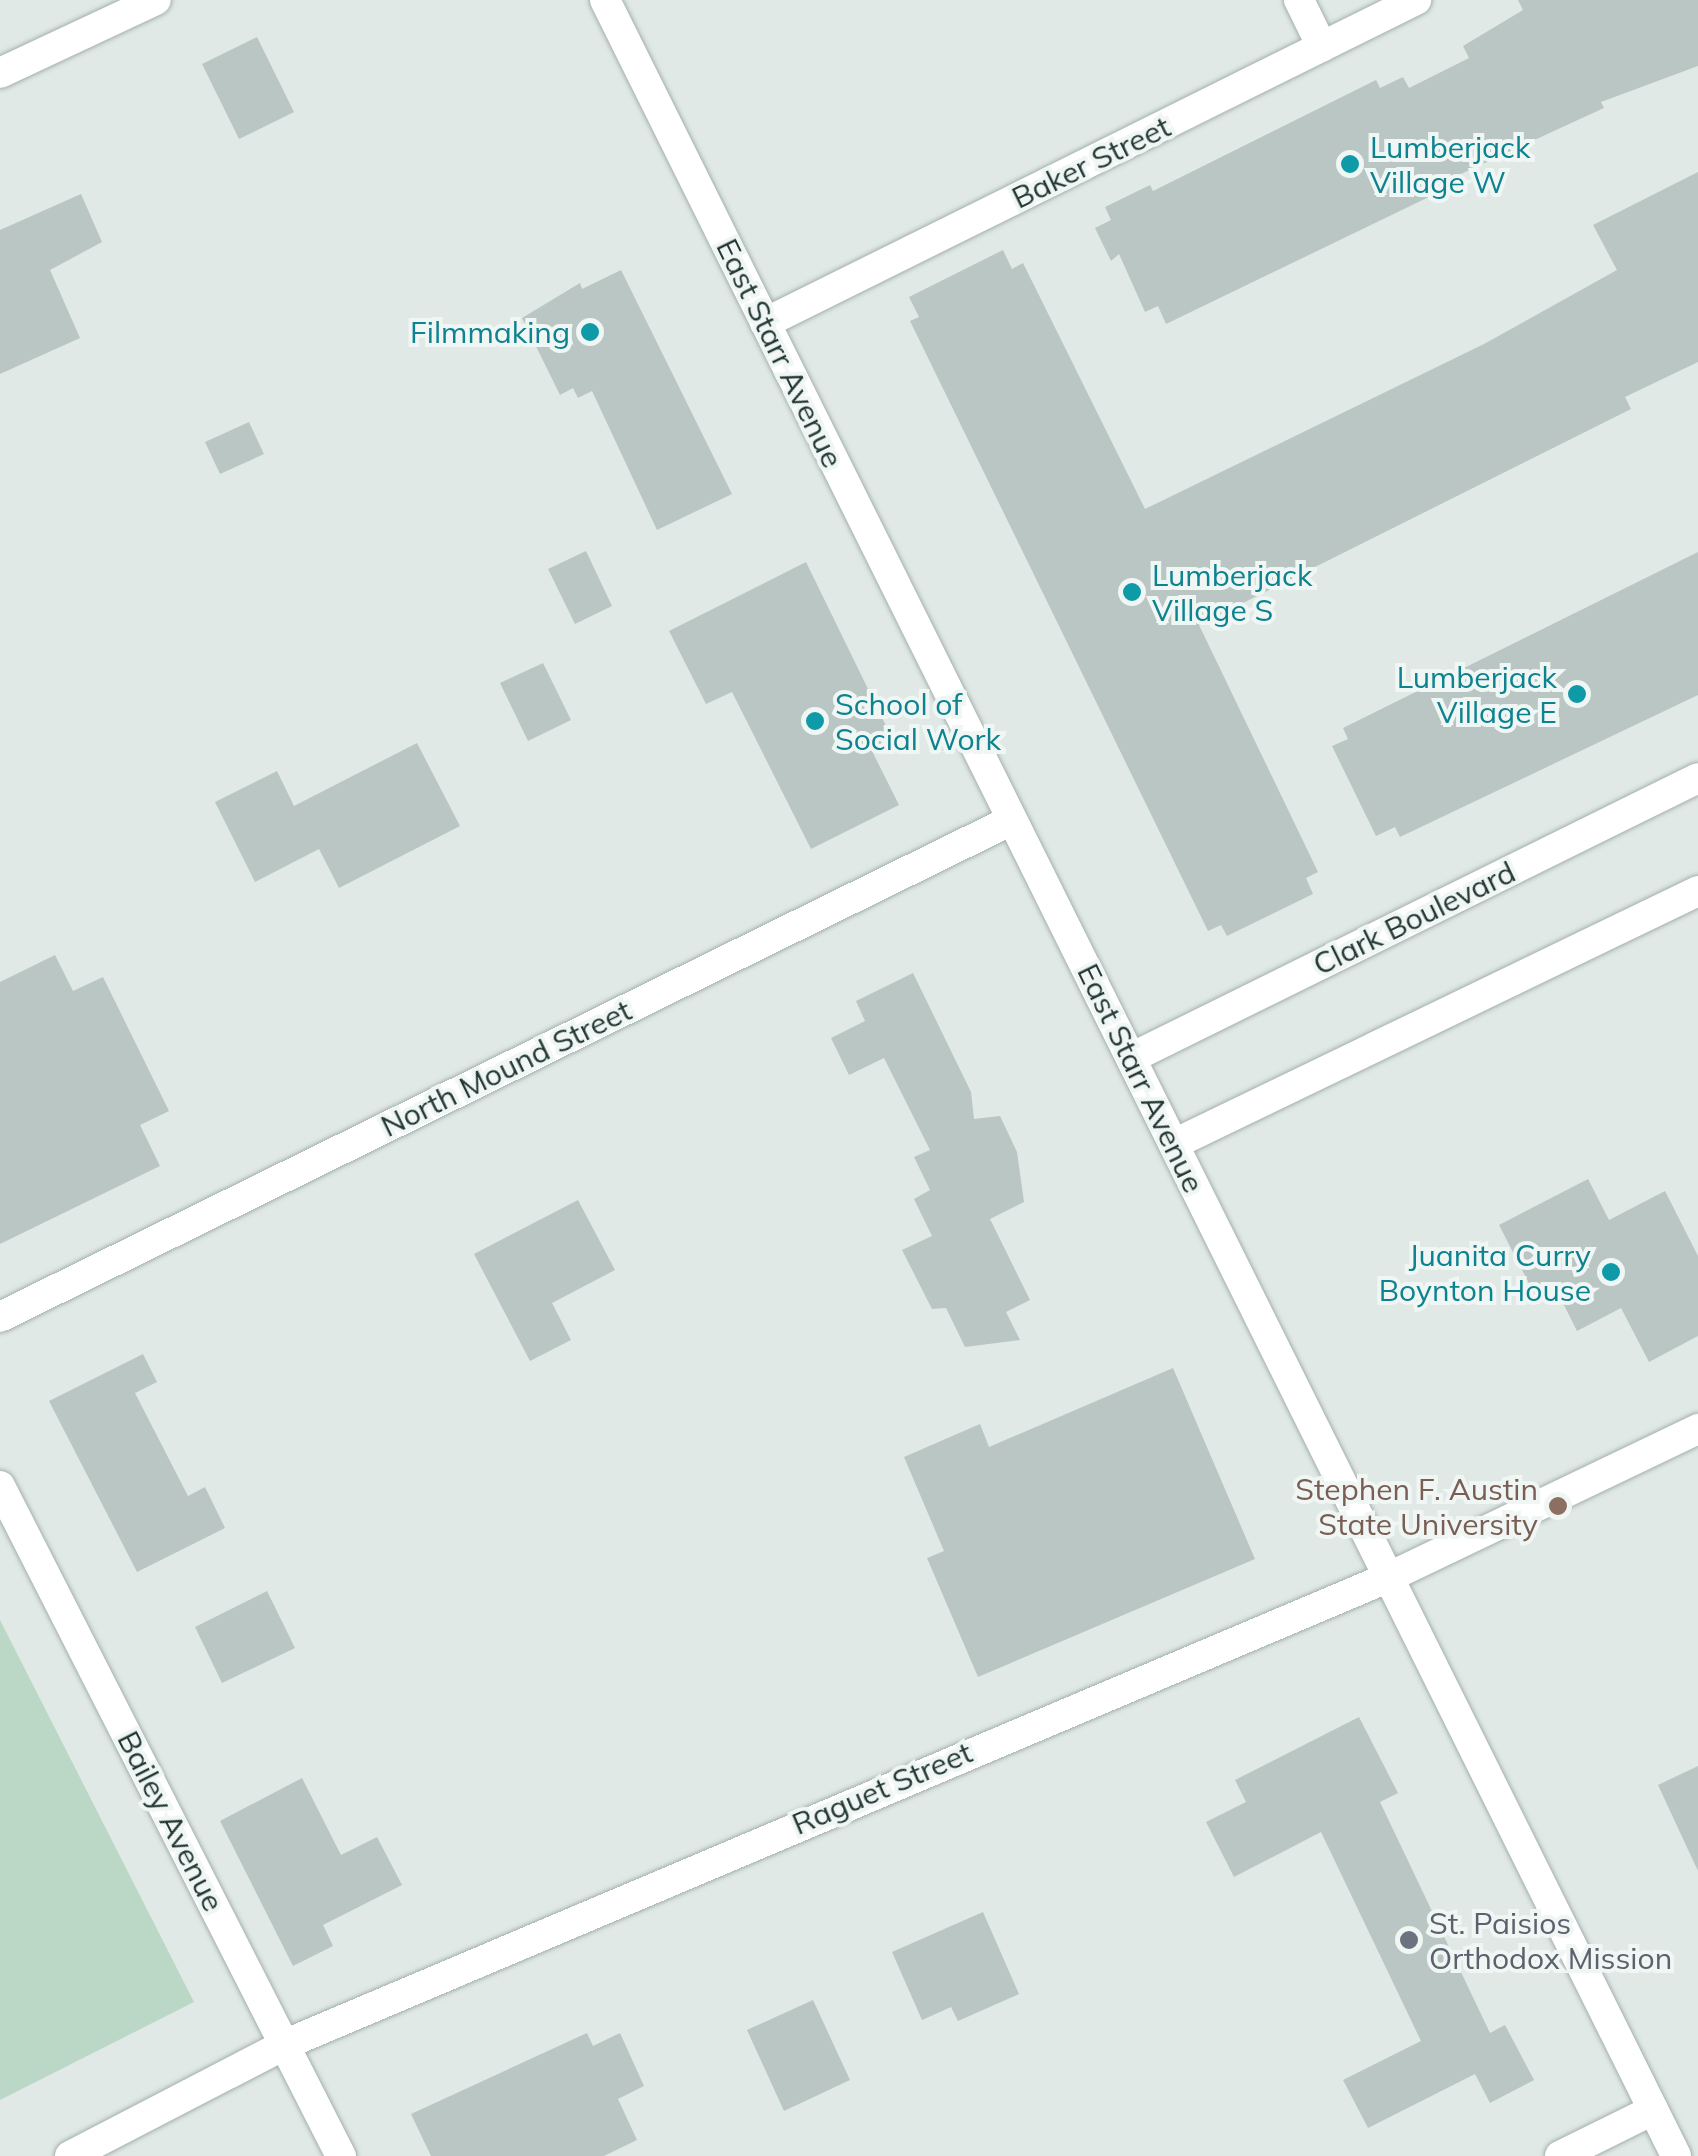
<!DOCTYPE html>
<html>
<head>
<meta charset="utf-8">
<style>
  body { margin:0 }
  #map { position:relative; width:1698px; height:2156px; overflow:hidden; background:#e0e9e6; font-family:Mulish,sans-serif }
  div>[style] { position:absolute }
  [style*='--x'] { left:calc(var(--x)*1px); top:calc(var(--y)*1px); width:calc(var(--w)*1px); rotate:calc(var(--a)*1deg) }
  .green>* { inset:0; background:#bbd8c7 }
  .building>* { inset:0; background:#b9c6c3 }
  .roads { filter:drop-shadow(0 0 2px #a4b0ad) drop-shadow(0 0 2px #a4b0ad) }
  .street>* { height:30px; margin:-15px; padding:0 15px; transform-origin:15px; border-radius:15px; background:#fff }
  .secondary>* { height:30px; margin:-15px; padding:0 15px; transform-origin:15px; border-radius:15px; background:#fff }
  .dots>* { width:28px; height:28px; translate:-50% -50%; box-sizing:border-box; border:5px solid #f0f6f4; border-radius:50% }
  span { translate:-50% -50%; white-space:nowrap; text-align:center; line-height:1.15; -webkit-text-stroke:8px #f0f6f4; paint-order:stroke }
  .culture-label { font-size:30px; color:#0d838f }
  .left { translate:0 -50%; text-align:left }
  .right { translate:-100% -50%; text-align:right }
  .street-label { font-size:30px; color:#233734 }
  .education-label { font-size:30px; color:#785e54 }
  .worship-label { font-size:30px; color:#5b616d }
</style>
</head>
<body>
<div id="map">
  <div class="green">
    <i style="clip-path:polygon(0 1620px,194px 2002px,0 2100px)"></i>
  </div>
  <div class="building">
    <i style="clip-path:polygon(1518px 0,1698px 0,1698px 66px,1601px 102px,1604px 108px,1428px 189px,1433px 195px,1166px 324px,1158px 306px,1145px 312px,1119px 254px,1111px 261px,1095px 228px,1111px 220px,1105px 207px,1150px 185px,1153px 191px,1376px 80px,1380px 88px,1403px 77px,1409px 88px,1469px 58px,1463px 46px,1523px 10px)"></i>
    <i style="clip-path:polygon(257px 37px,294px 112px,239px 139px,202px 64px)"></i>
    <i style="clip-path:polygon(1698px 172px,1698px 362px,1625px 397px,1631px 409px,1199px 625px,1318px 872px,1306px 878px,1313px 894px,1227px 936px,1221px 925px,1208px 931px,910px 321px,919px 317px,909px 297px,1003px 250px,1012px 269px,1023px 263px,1145px 509px,1484px 344px,1617px 270px,1593px 225px)"></i>
    <i style="clip-path:polygon(81px 194px,102px 242px,50px 270px,80px 338px,0 374px,0 230px)"></i>
    <i style="clip-path:polygon(621px 270px,732px 494px,657px 530px,592px 391px,578px 398px,573px 388px,560px 395px,522px 318px,580px 283px,582px 289px)"></i>
    <i style="clip-path:polygon(249px 422px,264px 454px,220px 474px,205px 442px)"></i>
    <i style="clip-path:polygon(586px 551px,612px 606px,575px 624px,548px 569px)"></i>
    <i style="clip-path:polygon(1698px 552px,1698px 695px,1400px 837px,1395px 827px,1376px 836px,1332px 746px,1348px 739px,1343px 728px)"></i>
    <i style="clip-path:polygon(806px 562px,892px 738px,871px 749px,899px 805px,811px 849px,732px 692px,706px 704px,669px 631px)"></i>
    <i style="clip-path:polygon(543px 663px,571px 720px,528px 741px,500px 683px)"></i>
    <i style="clip-path:polygon(417px 743px,460px 826px,339px 888px,319px 849px,255px 882px,215px 802px,277px 771px,294px 806px)"></i>
    <i style="clip-path:polygon(55px 955px,73px 991px,103px 977px,169px 1111px,140px 1125px,160px 1166px,0 1244px,0 982px)"></i>
    <i style="clip-path:polygon(913px 973px,971px 1092px,974px 1119px,1000px 1116px,1017px 1152px,1024px 1202px,990px 1219px,1030px 1300px,1006px 1312px,1020px 1340px,965px 1347px,946px 1308px,932px 1309px,902px 1250px,932px 1236px,914px 1199px,930px 1190px,914px 1157px,930px 1150px,884px 1058px,849px 1075px,831px 1038px,865px 1021px,856px 1001px)"></i>
    <i style="clip-path:polygon(1588px 1179px,1609px 1220px,1665px 1191px,1698px 1256px,1698px 1336px,1649px 1362px,1621px 1308px,1577px 1331px,1556px 1289px,1537px 1299px,1499px 1225px)"></i>
    <i style="clip-path:polygon(578px 1200px,615px 1270px,552px 1303px,571px 1340px,530px 1361px,474px 1254px)"></i>
    <i style="clip-path:polygon(143px 1354px,157px 1382px,135px 1393px,188px 1496px,205px 1487px,225px 1528px,137px 1572px,49px 1401px)"></i>
    <i style="clip-path:polygon(1173px 1368px,1255px 1559px,978px 1677px,927px 1558px,944px 1551px,904px 1457px,980px 1424px,989px 1447px)"></i>
    <i style="clip-path:polygon(267px 1591px,295px 1648px,222px 1683px,195px 1627px)"></i>
    <i style="clip-path:polygon(1359px 1717px,1398px 1793px,1380px 1802px,1490px 2033px,1505px 2025px,1534px 2080px,1490px 2103px,1475px 2074px,1368px 2128px,1343px 2080px,1421px 2041px,1321px 1832px,1234px 1877px,1206px 1822px,1246px 1802px,1235px 1780px)"></i>
    <i style="clip-path:polygon(1698px 1766px,1698px 1871px,1658px 1785px)"></i>
    <i style="clip-path:polygon(302px 1778px,341px 1855px,377px 1837px,402px 1885px,323px 1925px,333px 1946px,293px 1966px,220px 1821px)"></i>
    <i style="clip-path:polygon(983px 1912px,1019px 1994px,958px 2021px,951px 2007px,922px 2020px,892px 1952px)"></i>
    <i style="clip-path:polygon(813px 2000px,850px 2080px,784px 2111px,747px 2030px)"></i>
    <i style="clip-path:polygon(587px 2033px,593px 2046px,620px 2033px,644px 2086px,618px 2099px,637px 2140px,604px 2156px,431px 2156px,411px 2114px)"></i>
  </div>
  <div class="roads">
    <div class="street">
      <i style="--x:1299;--y:0;--w:52;--a:63.9"></i>
      <i style="--x:0;--y:73;--w:172;--a:-25.1"></i>
      <i style="--x:765;--y:323;--w:727;--a:-26.39"></i>
      <i style="--x:1131;--y:1058;--w:632;--a:-26.28"></i>
      <i style="--x:1174;--y:1144;--w:582;--a:-25.77"></i>
      <i style="--x:0;--y:1317;--w:1127;--a:-26.16"></i>
      <i style="--x:0;--y:1486;--w:752;--a:63.03"></i>
      <i style="--x:70;--y:2156;--w:243;--a:-27.4"></i>
      <i style="--x:286;--y:2044;--w:1196;--a:-22.94"></i>
      <i style="--x:1387;--y:1578;--w:345;--a:-25.6"></i>
      <i style="--x:1560;--y:2156;--w:104;--a:-26.3"></i>
    </div>
    <div class="secondary">
      <i style="--x:605;--y:0;--w:2407;--a:63.58"></i>
    </div>
  </div>
  <div class="dots">
    <i style="left:1350px;top:164px;background:#0f9aa8"></i>
    <i style="left:590px;top:332px;background:#0f9aa8"></i>
    <i style="left:1132px;top:592px;background:#0f9aa8"></i>
    <i style="left:1577px;top:694px;background:#0f9aa8"></i>
    <i style="left:815px;top:721px;background:#0f9aa8"></i>
    <i style="left:1611px;top:1272px;background:#0f9aa8"></i>
    <i style="left:1558px;top:1506px;background:#8d6e63"></i>
    <i style="left:1409px;top:1940px;background:#6b7280"></i>
  </div>
  <div class="culture-label">
    <span class="left" style="left:1370px;top:164px">Lumberjack<br>Village W</span>
    <span class="right" style="left:570px;top:332px">Filmmaking</span>
    <span class="left" style="left:1152px;top:592px">Lumberjack<br>Village S</span>
    <span class="right" style="left:1557px;top:694px">Lumberjack<br>Village E</span>
    <span class="left" style="left:835px;top:721px">School of<br>Social Work</span>
    <span class="right" style="left:1591px;top:1272px">Juanita Curry<br>Boynton House</span>
  </div>
  <div class="street-label">
    <span style="left:1091px;top:162px;rotate:-26deg">Baker Street</span>
    <span style="left:780px;top:353px;rotate:64deg">East Starr Avenue</span>
    <span style="left:1414px;top:918px;rotate:-26deg">Clark Boulevard</span>
    <span style="left:506px;top:1068px;rotate:-26deg">North Mound Street</span>
    <span style="left:1141px;top:1078px;rotate:64deg">East Starr Avenue</span>
    <span style="left:882px;top:1788px;rotate:-23deg">Raguet Street</span>
    <span style="left:171px;top:1821px;rotate:63deg">Bailey Avenue</span>
  </div>
  <div class="education-label">
    <span class="right" style="left:1538px;top:1506px">Stephen F. Austin<br>State University</span>
  </div>
  <div class="worship-label">
    <span class="left" style="left:1429px;top:1940px">St. Paisios<br>Orthodox Mission</span>
  </div>
</div>
</body>
</html>
